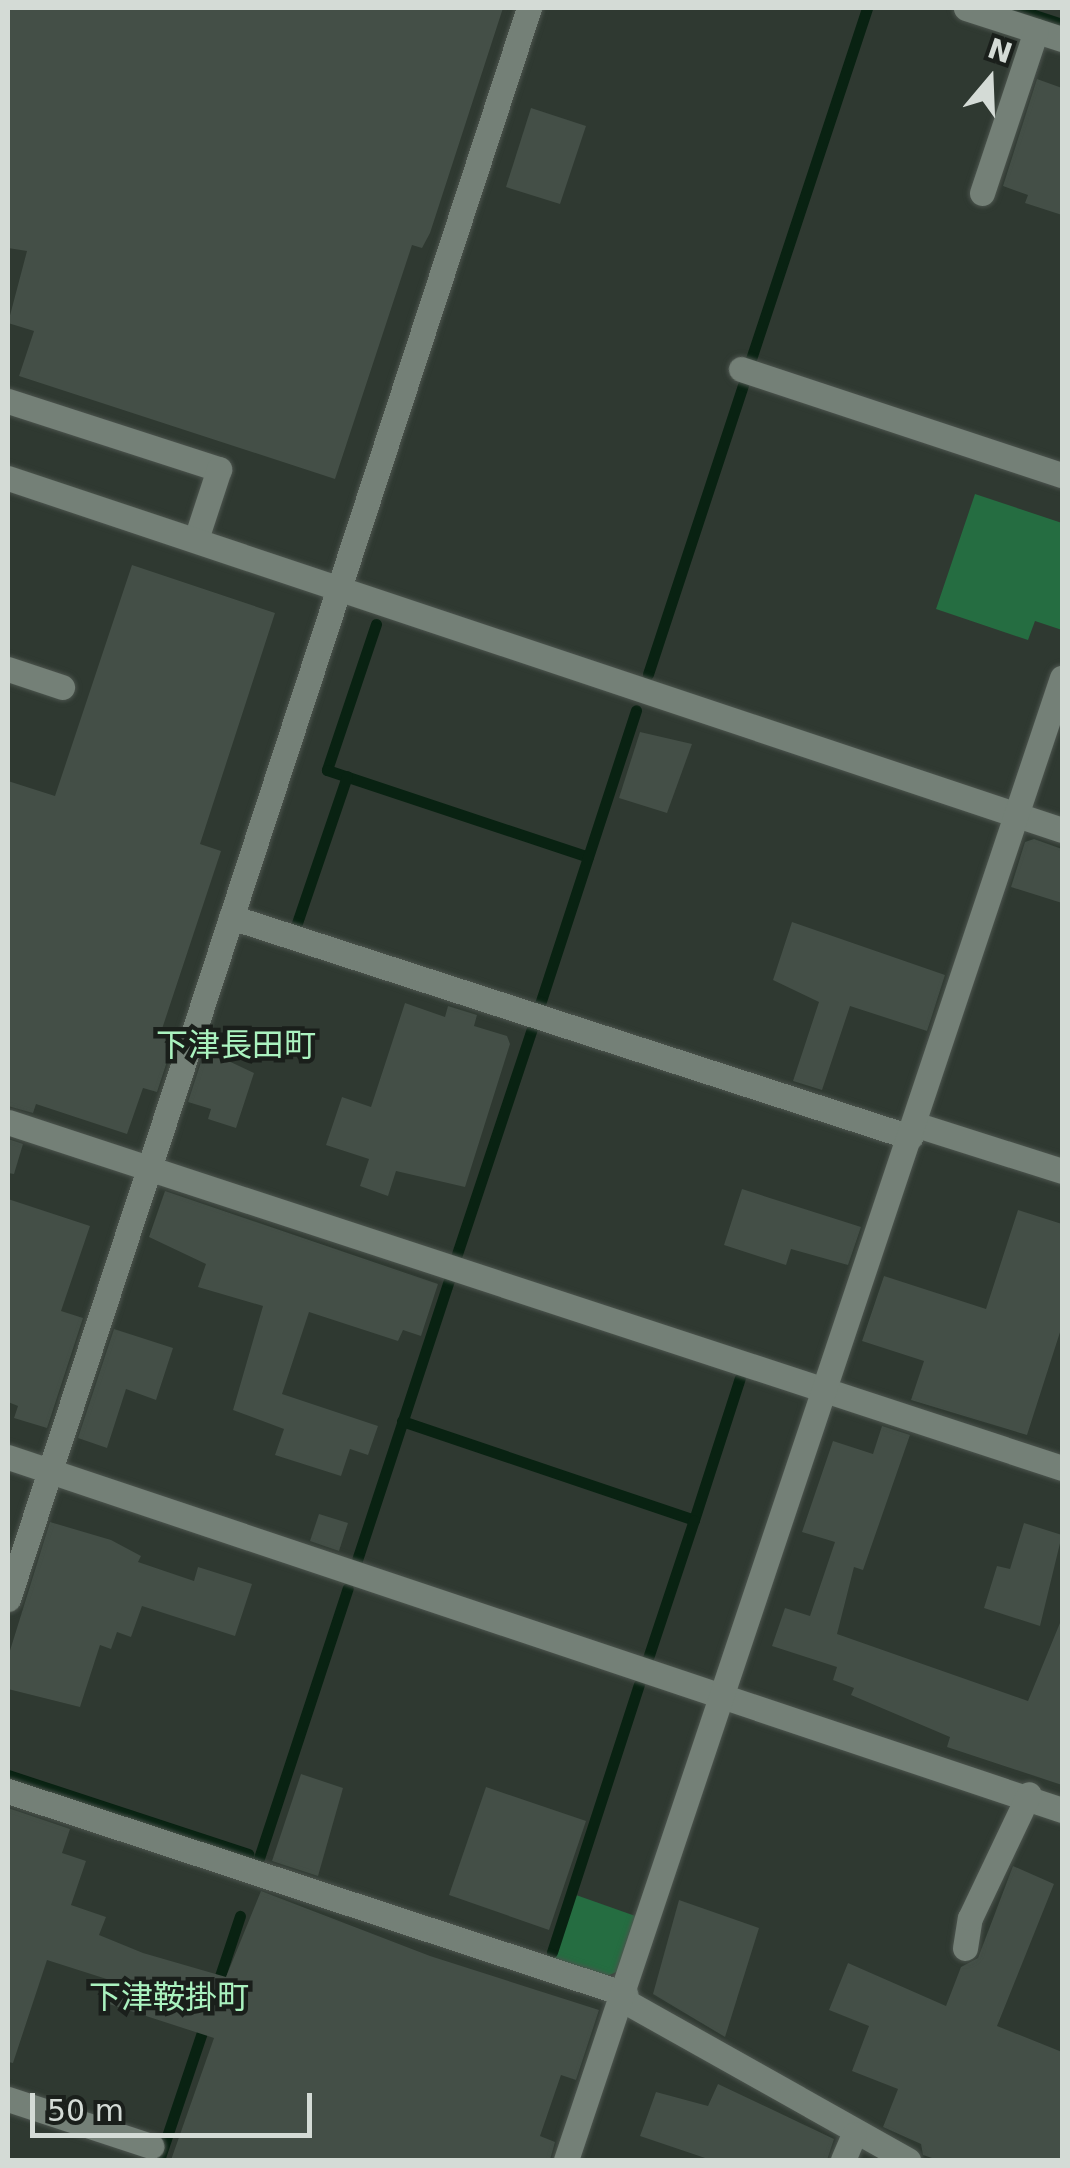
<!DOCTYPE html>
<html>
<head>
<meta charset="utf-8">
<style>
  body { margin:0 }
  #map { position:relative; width:1070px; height:2168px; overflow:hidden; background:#2f3931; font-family:"DejaVu Sans","Noto Sans JP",sans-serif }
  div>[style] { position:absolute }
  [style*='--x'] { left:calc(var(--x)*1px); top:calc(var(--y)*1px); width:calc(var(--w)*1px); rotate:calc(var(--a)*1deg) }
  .green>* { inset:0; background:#256d41 }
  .stream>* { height:11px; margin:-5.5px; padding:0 5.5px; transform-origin:5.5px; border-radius:5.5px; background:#092212 }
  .building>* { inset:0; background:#444f47 }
  .roads { filter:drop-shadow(0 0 2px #4c544e) drop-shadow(0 0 2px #4c544e) }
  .minor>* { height:25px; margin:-12.5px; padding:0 12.5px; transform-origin:12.5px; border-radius:12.5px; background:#748077 }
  span { translate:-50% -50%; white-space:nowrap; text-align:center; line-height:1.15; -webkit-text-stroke:9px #1a1f1b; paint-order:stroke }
  .quarter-label { font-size:32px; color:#aaf2bf }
  .frame { position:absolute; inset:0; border:10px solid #d4dbd6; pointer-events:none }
  .north { position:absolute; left:940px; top:30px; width:100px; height:100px; -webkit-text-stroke:8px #1a1f1b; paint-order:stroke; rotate:19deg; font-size:28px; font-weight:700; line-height:40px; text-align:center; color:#d4dbd6 }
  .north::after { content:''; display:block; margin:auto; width:35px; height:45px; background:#d4dbd6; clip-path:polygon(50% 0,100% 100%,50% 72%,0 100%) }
  .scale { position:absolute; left:30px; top:2093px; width:282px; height:45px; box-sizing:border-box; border:5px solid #d4dbd6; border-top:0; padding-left:12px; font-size:30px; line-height:35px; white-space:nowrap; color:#d4dbd6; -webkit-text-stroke:8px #1a1f1b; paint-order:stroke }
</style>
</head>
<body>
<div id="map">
  <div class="green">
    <i style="clip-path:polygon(975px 494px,1062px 523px,1062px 630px,1035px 621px,1028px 640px,936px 609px)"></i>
    <i style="clip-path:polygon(576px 1895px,641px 1918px,624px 1969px,607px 1976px,554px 1958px)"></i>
  </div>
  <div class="stream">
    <i style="--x:1013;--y:8;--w:52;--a:18.1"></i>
    <i style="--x:751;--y:359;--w:370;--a:-71.7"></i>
    <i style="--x:376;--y:624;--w:154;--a:108.6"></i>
    <i style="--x:327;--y:770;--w:275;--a:18.4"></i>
    <i style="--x:648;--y:674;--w:304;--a:-71.8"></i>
    <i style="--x:297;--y:923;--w:155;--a:-71.2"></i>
    <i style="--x:540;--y:1004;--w:309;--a:-71.9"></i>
    <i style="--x:456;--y:1257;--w:241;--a:-71.6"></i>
    <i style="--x:402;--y:1421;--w:308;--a:18.7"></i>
    <i style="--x:694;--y:1520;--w:149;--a:-72.1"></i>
    <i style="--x:357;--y:1560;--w:294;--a:-71.8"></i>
    <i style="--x:648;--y:1658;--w:145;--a:-71.6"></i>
    <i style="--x:8;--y:1775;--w:253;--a:18.2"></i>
    <i style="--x:259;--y:1858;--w:284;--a:-71.8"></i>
    <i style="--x:552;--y:1952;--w:281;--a:-72"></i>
    <i style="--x:216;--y:1988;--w:76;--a:-71.6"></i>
    <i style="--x:159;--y:2160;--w:148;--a:-71.4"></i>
  </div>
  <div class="building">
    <i style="clip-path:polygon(8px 8px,503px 8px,430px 233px,422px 248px,412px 245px,335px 479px,19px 376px,34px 331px,8px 323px,27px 251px,8px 248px)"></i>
    <i style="clip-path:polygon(1037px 79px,1062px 88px,1062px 215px,1025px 203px,1028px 195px,1003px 186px)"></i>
    <i style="clip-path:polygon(531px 108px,586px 126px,560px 204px,506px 187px)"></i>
    <i style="clip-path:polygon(132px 565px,275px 613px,200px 844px,221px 851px,160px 1035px,174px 1040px,157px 1092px,143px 1088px,127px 1134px,36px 1104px,33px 1113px,8px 1106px,8px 781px,55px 796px)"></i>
    <i style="clip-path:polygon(640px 732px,692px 744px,667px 813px,619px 798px)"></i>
    <i style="clip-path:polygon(1034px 839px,1062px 849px,1062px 903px,1011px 887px,1025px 842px)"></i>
    <i style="clip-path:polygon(792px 922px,945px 975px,927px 1031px,850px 1006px,822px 1090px,793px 1081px,819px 1002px,773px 980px)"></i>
    <i style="clip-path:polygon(405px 1003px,445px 1017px,448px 1006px,477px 1015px,474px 1026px,507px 1036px,510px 1044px,465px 1187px,396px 1171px,388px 1196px,360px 1186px,369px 1159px,326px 1145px,342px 1097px,371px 1107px)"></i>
    <i style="clip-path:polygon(205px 1050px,254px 1073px,236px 1128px,208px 1119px,211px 1109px,188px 1102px)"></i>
    <i style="clip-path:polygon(8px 1139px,23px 1144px,14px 1174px,8px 1173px)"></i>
    <i style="clip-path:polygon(742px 1189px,861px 1227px,848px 1265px,791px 1249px,786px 1265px,724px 1245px)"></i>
    <i style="clip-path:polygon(165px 1191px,438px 1284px,421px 1336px,403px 1330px,398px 1341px,309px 1312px,282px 1394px,378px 1426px,368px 1455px,350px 1449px,341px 1476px,275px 1455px,284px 1429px,233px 1410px,263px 1306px,198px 1287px,206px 1264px,149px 1237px)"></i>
    <i style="clip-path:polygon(8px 1199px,90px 1226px,61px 1311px,83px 1318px,47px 1428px,14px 1418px,18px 1406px,8px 1402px)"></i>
    <i style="clip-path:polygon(1018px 1210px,1062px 1224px,1062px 1326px,1027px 1435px,911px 1400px,924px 1361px,862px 1341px,884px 1276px,986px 1309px)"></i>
    <i style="clip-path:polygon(114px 1329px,173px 1348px,156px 1400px,126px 1389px,107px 1448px,78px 1438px)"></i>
    <i style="clip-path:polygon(882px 1426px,910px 1435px,863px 1570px,854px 1567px,837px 1634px,1028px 1701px,1062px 1618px,1062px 1785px,947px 1747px,950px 1737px,851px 1695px,854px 1688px,833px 1680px,837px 1667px,772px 1646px,785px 1608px,810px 1616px,835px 1542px,802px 1532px,833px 1441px,873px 1454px)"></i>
    <i style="clip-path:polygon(319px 1514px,348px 1523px,339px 1551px,310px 1541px)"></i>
    <i style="clip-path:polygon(50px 1522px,111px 1540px,141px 1556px,138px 1562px,194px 1581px,198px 1567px,252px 1584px,235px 1636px,142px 1606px,131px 1637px,117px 1632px,111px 1649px,100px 1645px,80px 1707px,8px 1689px,8px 1657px)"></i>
    <i style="clip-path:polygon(1024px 1523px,1062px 1535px,1040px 1626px,984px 1608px,997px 1566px,1010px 1569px)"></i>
    <i style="clip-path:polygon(301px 1774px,343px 1788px,318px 1876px,272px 1861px)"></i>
    <i style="clip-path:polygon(486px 1787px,586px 1821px,549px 1930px,449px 1895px)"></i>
    <i style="clip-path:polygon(8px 1808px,70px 1829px,62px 1853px,86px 1861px,71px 1905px,106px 1917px,99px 1935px,143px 1953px,226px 1977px,261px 1891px,430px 1956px,599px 2010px,576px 2080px,561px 2075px,540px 2136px,555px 2142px,550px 2160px,171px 2160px,214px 2038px,109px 2004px,116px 1982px,47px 1960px,13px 2063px,8px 2062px)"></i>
    <i style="clip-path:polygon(1013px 1866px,1054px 1884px,997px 2026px,1062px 2052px,1062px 2160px,938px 2160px,923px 2155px,921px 2144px,883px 2127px,898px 2089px,852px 2071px,869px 2026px,829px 2010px,848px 1963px,946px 2006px,961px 1967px,978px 1958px)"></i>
    <i style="clip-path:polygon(679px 1900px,759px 1928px,725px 2037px,653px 1994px)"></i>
    <i style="clip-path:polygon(718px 2084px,834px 2139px,827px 2160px,711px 2160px,640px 2136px,656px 2092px,708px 2106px)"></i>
  </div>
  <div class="roads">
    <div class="minor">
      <i style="--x:966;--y:8;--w:101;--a:17.9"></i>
      <i style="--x:982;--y:193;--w:171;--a:-71.6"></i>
      <i style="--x:741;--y:369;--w:338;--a:18.3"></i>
      <i style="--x:8;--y:401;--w:222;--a:17.9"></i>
      <i style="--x:219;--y:469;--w:74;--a:108.2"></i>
      <i style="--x:8;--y:478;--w:1111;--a:18.47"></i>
      <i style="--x:8;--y:669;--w:57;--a:18.4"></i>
      <i style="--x:231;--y:917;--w:714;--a:17.95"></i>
      <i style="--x:8;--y:1122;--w:1109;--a:18.17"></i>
      <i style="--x:914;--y:1124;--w:155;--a:17.6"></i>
      <i style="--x:8;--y:1457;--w:1112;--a:18.52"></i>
      <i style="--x:8;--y:1599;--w:1674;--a:-71.87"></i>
      <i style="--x:8;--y:1791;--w:650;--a:18.21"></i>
      <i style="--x:965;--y:1948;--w:30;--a:-81"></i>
      <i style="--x:970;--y:1918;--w:137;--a:-64.6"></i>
      <i style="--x:623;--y:2000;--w:327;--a:29.3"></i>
      <i style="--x:8;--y:2099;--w:151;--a:18.2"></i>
      <i style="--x:566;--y:2160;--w:1563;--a:-71.5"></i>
      <i style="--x:843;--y:2160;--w:28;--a:-67"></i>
    </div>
  </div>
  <div class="quarter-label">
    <span style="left:236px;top:1045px">下津長田町</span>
    <span style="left:169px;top:1997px">下津鞍掛町</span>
  </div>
  <div class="frame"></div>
  <div class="north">N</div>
  <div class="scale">50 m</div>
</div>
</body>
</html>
